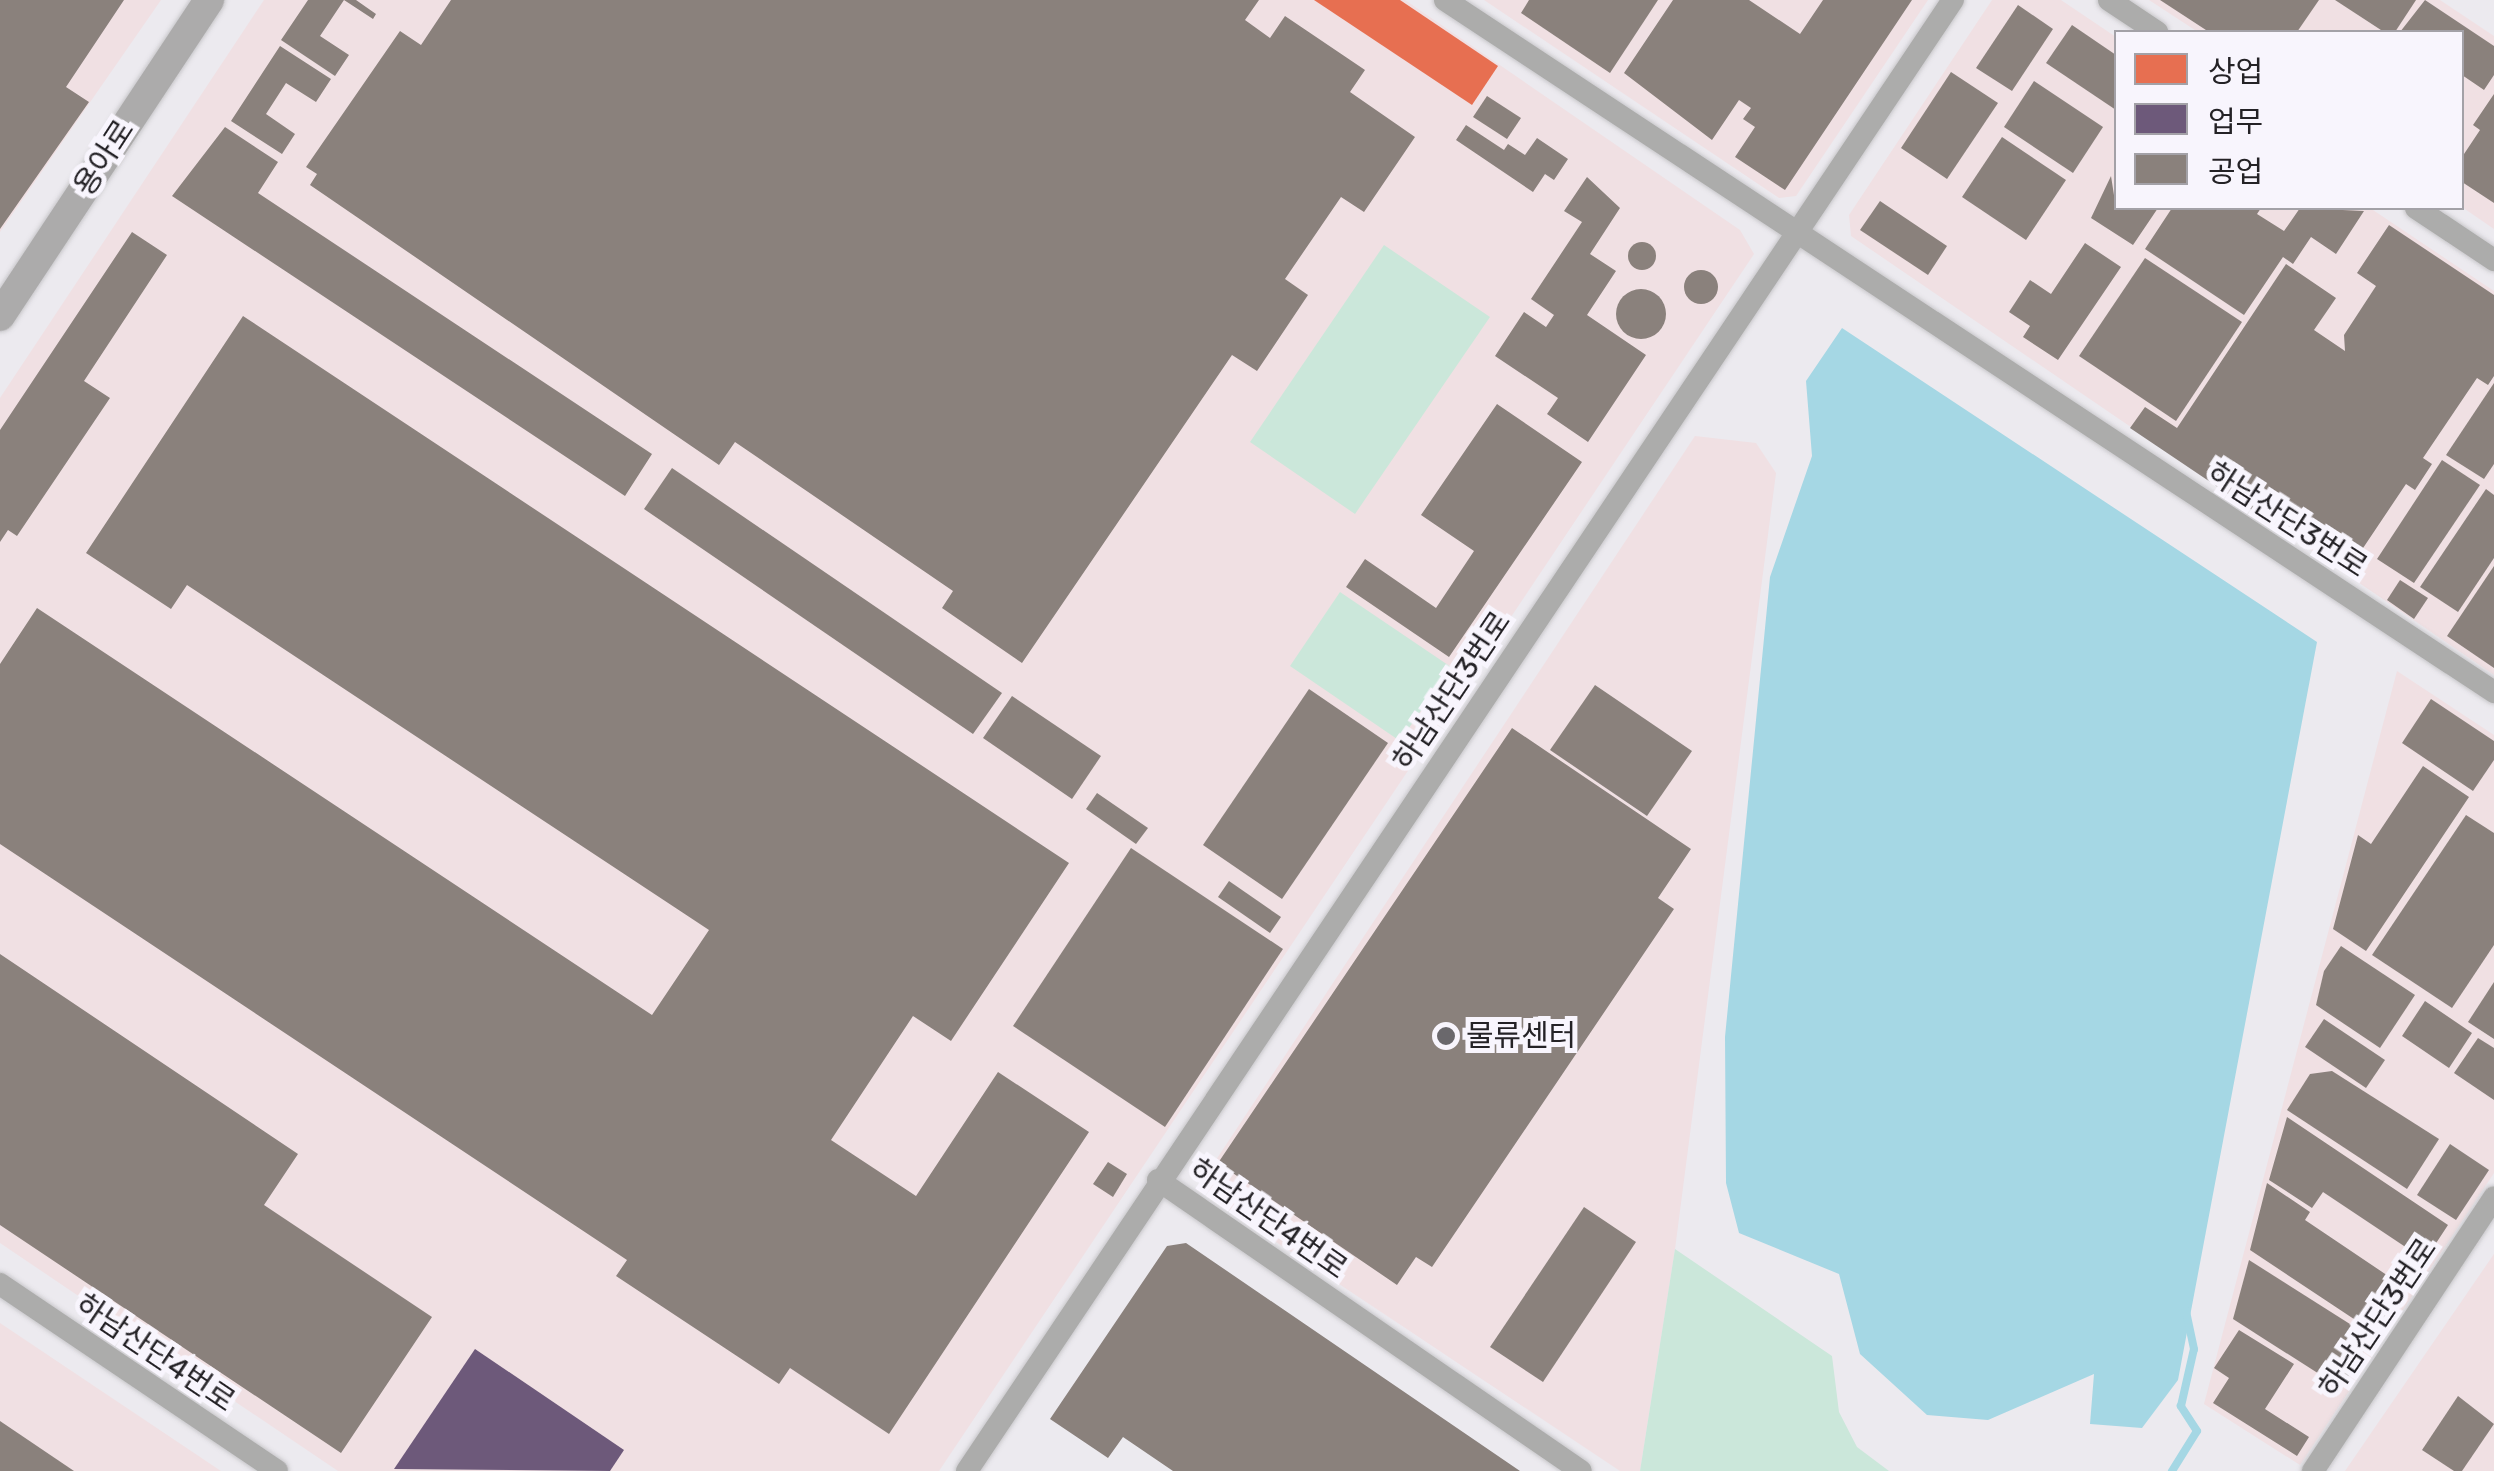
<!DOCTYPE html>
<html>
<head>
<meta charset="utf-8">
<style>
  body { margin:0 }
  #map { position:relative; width:2494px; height:1471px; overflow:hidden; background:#eceaef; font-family:Rubik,"Noto Sans KR",sans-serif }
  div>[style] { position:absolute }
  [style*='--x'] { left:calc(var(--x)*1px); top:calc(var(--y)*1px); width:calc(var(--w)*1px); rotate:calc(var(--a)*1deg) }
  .industrial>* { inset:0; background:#f0e0e3 }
  .green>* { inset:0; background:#cbe7da }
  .water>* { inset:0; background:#a5d7e4 }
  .shops>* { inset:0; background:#e76f51 }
  .offices>* { inset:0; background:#6d597a }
  .industry>* { inset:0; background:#8a817c }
  .round { border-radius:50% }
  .stream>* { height:8px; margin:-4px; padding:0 4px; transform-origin:4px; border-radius:4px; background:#a5d7e4 }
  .roads { filter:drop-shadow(0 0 2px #c8c7ca) drop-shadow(0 0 2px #c8c7ca) }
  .street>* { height:22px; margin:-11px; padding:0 11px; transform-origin:11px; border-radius:11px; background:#acacab }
  .secondary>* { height:30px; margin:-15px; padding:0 15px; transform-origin:15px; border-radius:15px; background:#acabab }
  .dots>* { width:28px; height:28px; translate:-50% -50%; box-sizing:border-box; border:5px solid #f8f5fd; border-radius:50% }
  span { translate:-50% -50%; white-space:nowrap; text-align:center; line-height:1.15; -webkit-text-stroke:10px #f8f5fd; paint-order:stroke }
  .street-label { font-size:30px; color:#242226 }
  .poi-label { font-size:30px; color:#242226 }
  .left { translate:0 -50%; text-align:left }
  .legend { position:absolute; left:2114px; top:30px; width:350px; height:180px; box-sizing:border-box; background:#f8f5fd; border:2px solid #a3a1a7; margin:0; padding:12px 18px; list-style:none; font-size:30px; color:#242226 }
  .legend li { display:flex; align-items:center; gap:20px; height:50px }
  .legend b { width:50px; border:2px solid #a3a1a7 }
</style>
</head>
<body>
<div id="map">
  <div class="industrial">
    <i style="clip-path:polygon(0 0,161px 0,0 232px)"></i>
    <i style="clip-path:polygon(264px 0,1405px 0,1740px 230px,1754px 254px,939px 1471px,338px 1471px,0 1243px,0 398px)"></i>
    <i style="clip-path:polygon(1484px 0,1928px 0,1796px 196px,1779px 198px)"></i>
    <i style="clip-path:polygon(1992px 0,2061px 0,2116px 37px,2116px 208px,2370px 208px,2494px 291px,2494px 675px,1851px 236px,1849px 215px)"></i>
    <i style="clip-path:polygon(2149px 0,2440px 0,2494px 36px,2494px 229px,2462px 207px,2462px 32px,2198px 32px)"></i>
    <i style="clip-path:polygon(1695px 436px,1756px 443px,1776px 473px,1675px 1249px,1640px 1471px,1620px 1471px,1234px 1214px,1200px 1184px)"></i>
    <i style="clip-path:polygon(2397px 671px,2494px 735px,2494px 1173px,2300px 1465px,2204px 1404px)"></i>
    <i style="clip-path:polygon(2494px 1254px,2494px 1471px,2345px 1471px)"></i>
    <i style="clip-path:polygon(0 1323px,221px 1471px,0 1471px)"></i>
  </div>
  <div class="green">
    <i style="clip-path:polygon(1384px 245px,1490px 317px,1355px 514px,1250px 442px)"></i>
    <i style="clip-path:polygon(1340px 592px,1451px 667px,1400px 741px,1290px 666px)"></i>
    <i style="clip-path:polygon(1675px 1249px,1832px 1356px,1839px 1412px,1857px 1447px,1889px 1471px,1640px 1471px)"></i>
  </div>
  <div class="water">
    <i style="clip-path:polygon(1842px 328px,2317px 642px,2178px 1380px,2142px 1428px,2090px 1424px,2094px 1374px,1988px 1420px,1927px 1415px,1860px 1354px,1839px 1274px,1739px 1233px,1726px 1183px,1725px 1037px,1770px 577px,1812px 456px,1806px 381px)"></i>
  </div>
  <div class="shops">
    <i style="clip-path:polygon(1314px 0,1400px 0,1498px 66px,1472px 105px)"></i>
  </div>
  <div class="offices">
    <i style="clip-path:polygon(475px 1349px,624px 1450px,610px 1471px,394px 1469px)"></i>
  </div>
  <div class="industry">
    <i style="clip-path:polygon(0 0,124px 0,66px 87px,89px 102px,0 229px)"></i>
    <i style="clip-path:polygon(308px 0,356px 0,376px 14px,373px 19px,344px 0,320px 36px,349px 55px,335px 76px,281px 40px)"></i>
    <i style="clip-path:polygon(451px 0,1259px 0,1245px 20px,1270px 38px,1285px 16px,1365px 70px,1350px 92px,1415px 137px,1364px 212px,1341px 197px,1285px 279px,1308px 295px,1257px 371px,1232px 355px,1022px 663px,942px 608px,953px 591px,735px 442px,719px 465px,310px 185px,317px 174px,306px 167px,400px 31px,421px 45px)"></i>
    <i style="clip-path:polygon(1529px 0,1658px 0,1610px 73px,1521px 13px)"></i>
    <i style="clip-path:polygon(1673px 0,1749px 0,1800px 34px,1823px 0,1912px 0,1785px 190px,1735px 157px,1755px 127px,1743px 119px,1751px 108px,1739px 100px,1712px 140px,1624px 73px)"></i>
    <i style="clip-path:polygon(2160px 0,2319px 0,2297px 32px,2209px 32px)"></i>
    <i style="clip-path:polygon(2335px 0,2416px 0,2395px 32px,2384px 32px)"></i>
    <i style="clip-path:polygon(2425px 0,2494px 46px,2494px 75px,2484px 90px,2462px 75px,2462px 32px,2400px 32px)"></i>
    <i style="clip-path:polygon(2018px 5px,2053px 29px,2012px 91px,1976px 68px)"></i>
    <i style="clip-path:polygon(2072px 25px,2116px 55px,2116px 110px,2046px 63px)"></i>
    <i style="clip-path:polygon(280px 46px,331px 79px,316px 102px,286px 83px,266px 114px,295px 134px,282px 154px,231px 121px)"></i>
    <i style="clip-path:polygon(1951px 72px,1998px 103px,1947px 179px,1901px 148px)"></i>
    <i style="clip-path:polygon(2034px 81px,2103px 127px,2073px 173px,2004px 127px)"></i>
    <i style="clip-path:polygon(2494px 94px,2494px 203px,2462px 182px,2462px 157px,2480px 130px,2473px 125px)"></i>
    <i style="clip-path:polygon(1487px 96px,1521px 118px,1507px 139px,1473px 117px)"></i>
    <i style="clip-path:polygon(1466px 125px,1504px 150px,1508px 144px,1525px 155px,1537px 138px,1568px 159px,1554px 180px,1545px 174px,1533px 192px,1456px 140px)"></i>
    <i style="clip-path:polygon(225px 127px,278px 162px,258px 193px,652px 454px,625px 496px,172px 196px)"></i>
    <i style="clip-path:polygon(2002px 137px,2066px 180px,2026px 240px,1962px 197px)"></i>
    <i style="clip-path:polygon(2111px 176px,2116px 208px,2158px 208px,2133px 245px,2091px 218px)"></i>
    <i style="clip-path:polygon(1587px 177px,1620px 208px,1590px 254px,1616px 271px,1587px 315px,1646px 355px,1588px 442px,1547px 414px,1558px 398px,1495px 356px,1524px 312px,1546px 327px,1554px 315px,1531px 299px,1582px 222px,1564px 211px)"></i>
    <i style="clip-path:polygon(1880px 201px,1947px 246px,1928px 275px,1860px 230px)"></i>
    <i style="clip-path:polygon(2172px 208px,2261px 208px,2257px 214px,2284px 231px,2300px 208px,2364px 211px,2336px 254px,2311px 237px,2293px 264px,2283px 257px,2244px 315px,2145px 249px)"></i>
    <i style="clip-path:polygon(2389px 225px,2494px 295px,2494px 376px,2488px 385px,2477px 378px,2423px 458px,2432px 464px,2415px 490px,2406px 484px,2351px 566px,2309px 538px,2304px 545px,2130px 428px,2145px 407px,2177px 428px,2286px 264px,2336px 298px,2314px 330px,2345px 351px,2344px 335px,2376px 286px,2357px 273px)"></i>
    <i style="clip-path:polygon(132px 232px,167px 255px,84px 381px,110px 398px,17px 536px,8px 530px,0 542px,0 430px)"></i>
    <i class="round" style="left:1628px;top:242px;width:28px;height:28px"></i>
    <i style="clip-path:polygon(2085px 243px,2121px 267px,2058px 360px,2023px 337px,2030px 326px,2009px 312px,2030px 280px,2051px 294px)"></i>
    <i style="clip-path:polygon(2145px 258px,2242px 322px,2176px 421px,2079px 356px)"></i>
    <i class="round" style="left:1684px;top:270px;width:34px;height:34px"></i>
    <i class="round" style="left:1616px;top:289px;width:50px;height:50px"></i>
    <i style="clip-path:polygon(243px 316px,1069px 863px,951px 1041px,913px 1016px,831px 1140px,916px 1196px,998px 1072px,1089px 1132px,889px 1434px,790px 1368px,779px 1384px,616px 1276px,627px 1260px,0 844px,0 664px,37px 608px,652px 1015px,709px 930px,187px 585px,171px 609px,86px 553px)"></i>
    <i style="clip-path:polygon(2494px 383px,2494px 464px,2484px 479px,2446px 455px)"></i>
    <i style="clip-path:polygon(1497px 404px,1582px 462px,1449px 657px,1346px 587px,1365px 559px,1436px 608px,1474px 551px,1421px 515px)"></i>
    <i style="clip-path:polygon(2442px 460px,2480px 485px,2414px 583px,2377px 559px)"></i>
    <i style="clip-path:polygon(672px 468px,1002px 693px,973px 734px,644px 509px)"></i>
    <i style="clip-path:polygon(2486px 489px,2494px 495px,2494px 558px,2458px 612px,2420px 587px)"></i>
    <i style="clip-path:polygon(2494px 566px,2494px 668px,2447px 636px)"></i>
    <i style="clip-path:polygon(2400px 580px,2428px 598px,2414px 619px,2387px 600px)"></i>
    <i style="clip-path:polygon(1595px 685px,1692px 751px,1647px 816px,1550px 750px)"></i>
    <i style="clip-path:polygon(1309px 689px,1388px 743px,1282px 899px,1203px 845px)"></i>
    <i style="clip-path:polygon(1012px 696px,1101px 756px,1072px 799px,983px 738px)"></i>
    <i style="clip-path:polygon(2431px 699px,2494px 741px,2494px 760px,2473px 791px,2402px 743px)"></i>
    <i style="clip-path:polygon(1512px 728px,1691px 849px,1658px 898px,1674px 909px,1432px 1267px,1416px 1257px,1397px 1285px,1218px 1163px)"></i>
    <i style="clip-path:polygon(2423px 766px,2469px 797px,2366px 951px,2333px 929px,2358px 835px,2371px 844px)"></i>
    <i style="clip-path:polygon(1097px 793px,1148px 828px,1136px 844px,1086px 809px)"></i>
    <i style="clip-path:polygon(2466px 815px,2494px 833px,2494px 945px,2452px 1008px,2372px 955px)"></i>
    <i style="clip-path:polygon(1131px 848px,1283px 949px,1165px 1127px,1013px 1026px)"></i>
    <i style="clip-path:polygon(1229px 881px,1281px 917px,1270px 933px,1218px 897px)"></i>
    <i style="clip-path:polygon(2341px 946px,2415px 995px,2380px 1048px,2316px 1005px,2324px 971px)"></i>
    <i style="clip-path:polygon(0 954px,298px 1154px,264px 1205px,432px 1317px,341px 1453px,0 1225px)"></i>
    <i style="clip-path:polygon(2494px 982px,2494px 1039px,2468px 1022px)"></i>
    <i style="clip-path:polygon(2425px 1001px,2472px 1033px,2449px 1068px,2402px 1036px)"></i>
    <i style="clip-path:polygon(2324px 1019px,2385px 1060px,2366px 1088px,2305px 1047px)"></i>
    <i style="clip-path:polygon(2478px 1038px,2494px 1048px,2494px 1100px,2454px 1073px)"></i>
    <i style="clip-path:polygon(2332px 1071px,2439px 1139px,2407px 1189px,2287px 1110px,2310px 1074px)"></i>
    <i style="clip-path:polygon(2287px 1117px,2448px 1225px,2425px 1260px,2323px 1192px,2312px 1208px,2269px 1180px)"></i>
    <i style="clip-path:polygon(2450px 1144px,2489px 1170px,2456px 1220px,2417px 1195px)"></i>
    <i style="clip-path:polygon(1108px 1162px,1127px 1174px,1113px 1197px,1093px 1184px)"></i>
    <i style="clip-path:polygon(2267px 1183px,2310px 1212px,2305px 1220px,2406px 1288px,2375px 1333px,2250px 1250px)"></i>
    <i style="clip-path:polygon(1584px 1207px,1636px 1242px,1543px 1382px,1490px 1347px)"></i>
    <i style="clip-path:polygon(1186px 1243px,1520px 1471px,1173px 1471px,1123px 1437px,1108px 1458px,1050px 1419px,1167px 1246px)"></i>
    <i style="clip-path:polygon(2249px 1260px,2372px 1338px,2341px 1388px,2233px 1319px)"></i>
    <i style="clip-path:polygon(2239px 1330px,2294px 1364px,2265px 1409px,2309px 1437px,2297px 1456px,2213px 1403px,2229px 1378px,2214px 1368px)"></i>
    <i style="clip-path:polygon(2458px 1396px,2494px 1424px,2462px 1471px,2454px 1471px,2422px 1450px)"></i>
    <i style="clip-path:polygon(0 1421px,74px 1471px,0 1471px)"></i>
  </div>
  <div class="stream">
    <i style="--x:2172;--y:1471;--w:47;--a:-58"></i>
    <i style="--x:2197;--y:1431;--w:30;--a:-123"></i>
    <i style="--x:2181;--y:1406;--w:58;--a:-77.2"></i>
    <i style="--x:2194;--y:1349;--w:39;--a:-102"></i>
  </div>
  <div class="roads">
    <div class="street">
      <i style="--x:1445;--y:0;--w:1257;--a:33.41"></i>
      <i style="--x:2109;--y:0;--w:58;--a:33.7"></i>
      <i style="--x:2416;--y:208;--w:94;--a:33.7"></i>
      <i style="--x:1158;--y:1180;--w:513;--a:34.53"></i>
      <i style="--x:0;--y:1284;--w:334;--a:34"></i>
      <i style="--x:967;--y:1471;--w:1771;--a:-56.17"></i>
      <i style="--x:2313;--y:1471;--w:328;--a:-56.5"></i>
    </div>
    <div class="secondary">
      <i style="--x:0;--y:316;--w:379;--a:-56.5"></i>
    </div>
  </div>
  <div class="dots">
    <i style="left:1446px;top:1036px;background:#6a686c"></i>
  </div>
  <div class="street-label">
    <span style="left:104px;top:158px;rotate:-57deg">용아로</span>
    <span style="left:2287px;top:520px;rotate:33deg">하남산단3번로</span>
    <span style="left:1452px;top:691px;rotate:-56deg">하남산단3번로</span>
    <span style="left:1268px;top:1219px;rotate:35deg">하남산단4번로</span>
    <span style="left:2378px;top:1318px;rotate:-56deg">하남산단3번로</span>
    <span style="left:155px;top:1353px;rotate:34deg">하남산단4번로</span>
  </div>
  <div class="poi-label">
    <span class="left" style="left:1466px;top:1036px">물류센터</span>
  </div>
  <ul class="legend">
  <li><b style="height:28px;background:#e76f51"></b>상업</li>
  <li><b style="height:28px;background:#6d597a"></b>업무</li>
  <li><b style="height:28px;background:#8a817c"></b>공업</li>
  </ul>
</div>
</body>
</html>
